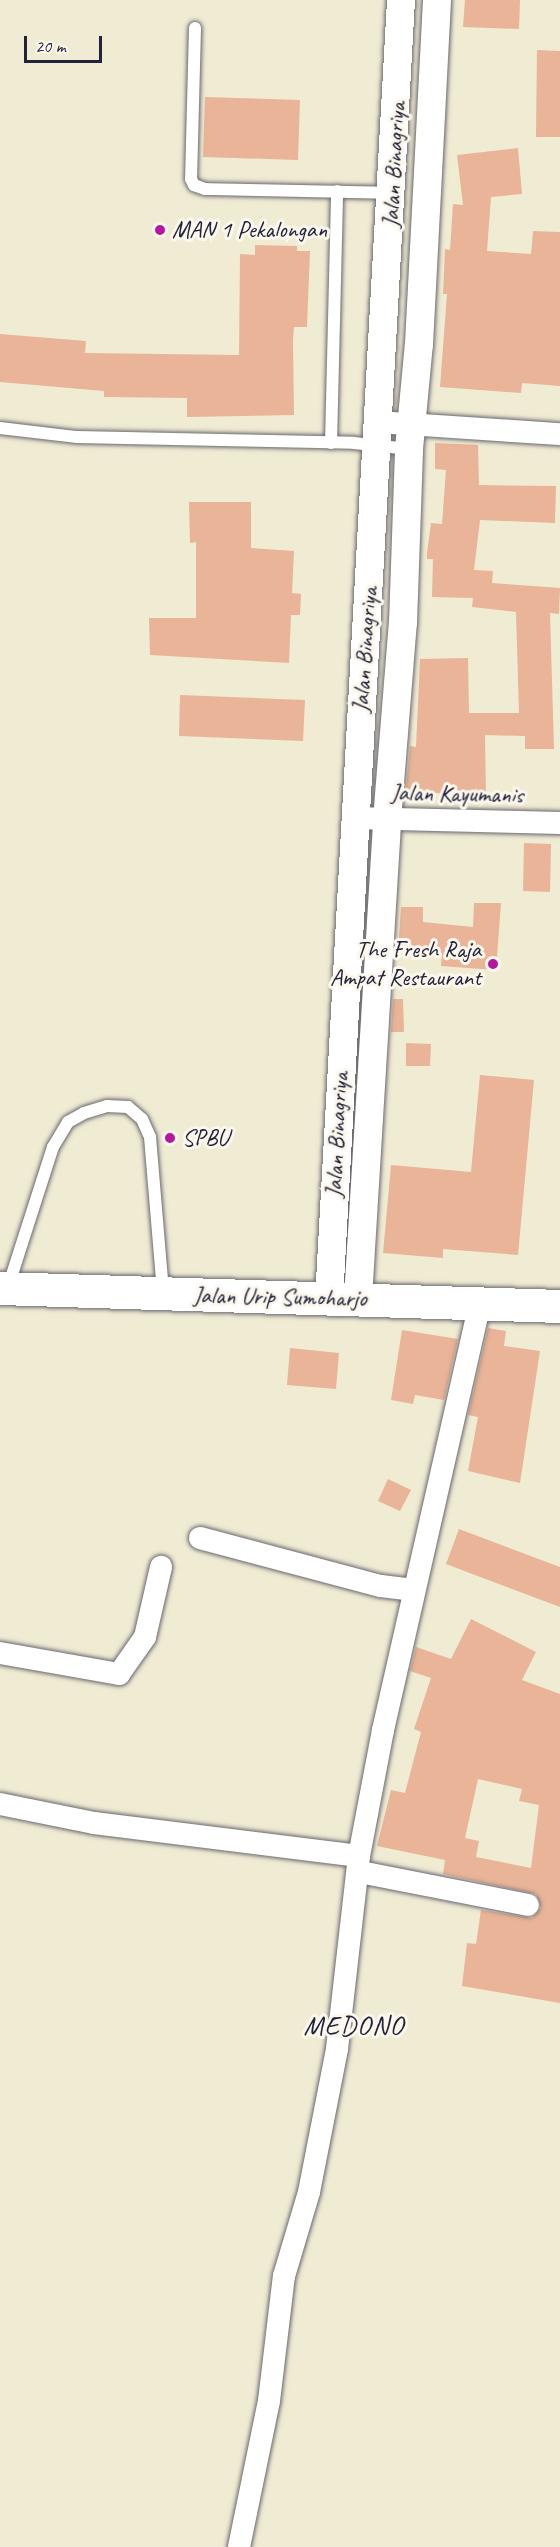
<!DOCTYPE html>
<html>
<head>
<meta charset="utf-8">
<style>
  body { margin:0 }
  #map { position:relative; width:560px; height:2547px; overflow:hidden; background:#f0ebd3; font-family:Caveat,sans-serif }
  div>[style] { position:absolute }
  [style*='--x'] { left:calc(var(--x)*1px); top:calc(var(--y)*1px); width:calc(var(--w)*1px); rotate:calc(var(--a)*1deg) }
  .building>* { inset:0; background:#e9b497 }
  .roads { filter:drop-shadow(0 0 2px #6a6870) drop-shadow(0 0 2px #6a6870) }
  .service>* { height:12px; margin:-6px; padding:0 6px; transform-origin:6px; border-radius:6px; background:#fff }
  .minor>* { height:22px; margin:-11px; padding:0 11px; transform-origin:11px; border-radius:11px; background:#fff }
  .tertiary>* { height:28px; margin:-14px; padding:0 14px; transform-origin:14px; border-radius:14px; background:#fff }
  .secondary>* { height:33px; margin:-16.5px; padding:0 16.5px; transform-origin:16.5px; border-radius:16.5px; background:#fff }
  .dots>* { width:16px; height:16px; translate:-50% -50%; box-sizing:border-box; border:3px solid #fbf7ec; border-radius:50% }
  span { translate:-50% -50%; white-space:nowrap; text-align:center; line-height:1.15; -webkit-text-stroke:6px #fbf7ec; paint-order:stroke }
  .street-label { font-size:24px; color:#22223b }
  .poi-label { font-size:24px; color:#22223b }
  .left { translate:0 -50%; text-align:left }
  .right { translate:-100% -50%; text-align:right }
  .quarter-label { font-size:27px; color:#22223b; letter-spacing:1.5px }
  .scale { position:absolute; left:24px; top:36px; width:78px; height:27px; box-sizing:border-box; border:3px solid #22223b; border-top:0; padding-left:8px; font-size:18px; line-height:21px; white-space:nowrap; color:#22223b; -webkit-text-stroke:4px #fbf7ec; paint-order:stroke }
</style>
</head>
<body>
<div id="map">
  <div class="building">
    <i style="clip-path:polygon(465px 0,520px 0,519px 29px,463px 27px)"></i>
    <i style="clip-path:polygon(537px 50px,560px 51px,560px 137px,536px 137px)"></i>
    <i style="clip-path:polygon(205px 97px,300px 100px,298px 160px,203px 157px)"></i>
    <i style="clip-path:polygon(518px 148px,522px 194px,491px 197px,487px 251px,531px 254px,533px 231px,560px 232px,560px 386px,522px 383px,521px 393px,440px 387px,447px 294px,443px 294px,445px 249px,450px 250px,453px 204px,463px 205px,457px 155px)"></i>
    <i style="clip-path:polygon(255px 245px,297px 246px,297px 251px,310px 251px,307px 327px,294px 327px,293px 340px,294px 415px,187px 417px,187px 398px,104px 397px,104px 391px,0 382px,0 334px,86px 341px,85px 353px,239px 355px,240px 254px,255px 255px)"></i>
    <i style="clip-path:polygon(435px 443px,478px 445px,479px 485px,556px 486px,555px 523px,480px 520px,474px 570px,493px 571px,492px 583px,560px 588px,559px 614px,550px 613px,554px 749px,525px 749px,525px 736px,485px 735px,486px 798px,444px 799px,444px 794px,406px 789px,410px 746px,416px 747px,420px 659px,468px 658px,469px 713px,519px 713px,516px 612px,472px 607px,473px 598px,432px 597px,433px 559px,427px 559px,427px 553px,431px 523px,442px 524px,446px 470px,435px 469px)"></i>
    <i style="clip-path:polygon(189px 502px,251px 502px,251px 548px,294px 551px,292px 593px,301px 594px,300px 615px,291px 615px,289px 663px,150px 655px,149px 618px,196px 618px,196px 542px,190px 543px)"></i>
    <i style="clip-path:polygon(180px 695px,305px 700px,303px 741px,179px 736px)"></i>
    <i style="clip-path:polygon(524px 843px,551px 844px,550px 892px,523px 891px)"></i>
    <i style="clip-path:polygon(474px 903px,501px 903px,496px 970px,441px 966px,442px 954px,398px 952px,401px 907px,423px 907px,423px 922px,473px 927px)"></i>
    <i style="clip-path:polygon(393px 999px,403px 999px,404px 1032px,391px 1032px)"></i>
    <i style="clip-path:polygon(406px 1043px,431px 1044px,430px 1066px,406px 1066px)"></i>
    <i style="clip-path:polygon(480px 1075px,534px 1080px,518px 1255px,443px 1249px,443px 1258px,383px 1253px,391px 1165px,471px 1172px)"></i>
    <i style="clip-path:polygon(488px 1328px,506px 1331px,504px 1346px,540px 1351px,520px 1483px,468px 1471px,478px 1417px,468px 1415px)"></i>
    <i style="clip-path:polygon(402px 1330px,458px 1339px,444px 1400px,415px 1395px,413px 1404px,391px 1400px)"></i>
    <i style="clip-path:polygon(290px 1348px,339px 1353px,336px 1389px,287px 1385px)"></i>
    <i style="clip-path:polygon(388px 1479px,411px 1490px,400px 1511px,378px 1501px)"></i>
    <i style="clip-path:polygon(459px 1529px,560px 1567px,560px 1607px,446px 1564px)"></i>
    <i style="clip-path:polygon(evenodd,471px 1619px,536px 1652px,522px 1680px,560px 1694px,560px 2003px,462px 1986px,467px 1943px,476px 1944px,481px 1910px,532px 1918px,541px 1908px,536px 1894px,443px 1874px,445px 1860px,377px 1846px,391px 1790px,405px 1793px,421px 1732px,414px 1729px,431px 1678px,410px 1671px,416px 1647px,451px 1659px,471px 1619px,478px 1779px,522px 1789px,519px 1801px,539px 1805px,531px 1868px,476px 1857px,479px 1841px,465px 1838px,478px 1779px)"></i>
  </div>
  <div class="roads">
    <div class="service">
      <i style="--x:195;--y:28;--w:151;--a:91.5"></i>
      <i style="--x:191;--y:179;--w:7;--a:63"></i>
      <i style="--x:194;--y:185;--w:12;--a:20"></i>
      <i style="--x:205;--y:189;--w:187;--a:1.2"></i>
      <i style="--x:0;--y:428;--w:78;--a:6.7"></i>
      <i style="--x:77;--y:437;--w:277;--a:1.2"></i>
      <i style="--x:354;--y:443;--w:55;--a:6.2"></i>
      <i style="--x:331;--y:443;--w:252;--a:-88.6"></i>
      <i style="--x:8;--y:1287;--w:147;--a:-72.2"></i>
      <i style="--x:53;--y:1147;--w:29;--a:-59"></i>
      <i style="--x:68;--y:1122;--w:18;--a:-29"></i>
      <i style="--x:84;--y:1113;--w:24;--a:-17"></i>
      <i style="--x:107;--y:1106;--w:21;--a:3"></i>
      <i style="--x:128;--y:1107;--w:18;--a:41"></i>
      <i style="--x:142;--y:1119;--w:20;--a:66"></i>
      <i style="--x:150;--y:1137;--w:155;--a:85.2"></i>
    </div>
    <div class="minor">
      <i style="--x:377;--y:422;--w:183;--a:3.8"></i>
      <i style="--x:354;--y:818;--w:206;--a:1.4"></i>
      <i style="--x:200;--y:1538;--w:187;--a:14.9"></i>
      <i style="--x:381;--y:1586;--w:31;--a:7"></i>
      <i style="--x:0;--y:1653;--w:121;--a:10"></i>
      <i style="--x:119;--y:1674;--w:45;--a:-54.9"></i>
      <i style="--x:145;--y:1637;--w:72;--a:-77.1"></i>
      <i style="--x:0;--y:1804;--w:96;--a:11.4"></i>
      <i style="--x:94;--y:1823;--w:267;--a:7.1"></i>
      <i style="--x:360;--y:1872;--w:171;--a:11.1"></i>
      <i style="--x:239;--y:2547;--w:149;--a:-78.4"></i>
      <i style="--x:269;--y:2401;--w:126;--a:-83.2"></i>
      <i style="--x:284;--y:2276;--w:88;--a:-73.4"></i>
      <i style="--x:309;--y:2192;--w:146;--a:-78.9"></i>
      <i style="--x:337;--y:2049;--w:194;--a:-83.5"></i>
      <i style="--x:359;--y:1856;--w:128;--a:-79.2"></i>
      <i style="--x:383;--y:1730;--w:438;--a:-77.2"></i>
    </div>
    <div class="tertiary">
      <i style="--x:358;--y:1298;--w:479;--a:-86.5"></i>
      <i style="--x:387;--y:820;--w:198;--a:-85.4"></i>
      <i style="--x:403;--y:623;--w:174;--a:-88"></i>
      <i style="--x:409;--y:449;--w:105;--a:-84.6"></i>
      <i style="--x:419;--y:344;--w:344;--a:-87"></i>
      <i style="--x:329;--y:1300;--w:1302;--a:-86.83"></i>
    </div>
    <div class="secondary">
      <i style="--x:0;--y:1288;--w:560;--a:1.84"></i>
    </div>
  </div>
  <div class="dots">
    <i style="left:160px;top:230px;background:#b5179e"></i>
    <i style="left:493px;top:964px;background:#b5179e"></i>
    <i style="left:170px;top:1138px;background:#b5179e"></i>
  </div>
  <div class="street-label">
    <span style="left:394px;top:165px;rotate:-87deg">Jalan Binagriya</span>
    <span style="left:365px;top:650px;rotate:-86deg">Jalan Binagriya</span>
    <span style="left:457px;top:794px;rotate:1deg">Jalan Kayumanis</span>
    <span style="left:337px;top:1135px;rotate:-87deg">Jalan Binagriya</span>
    <span style="left:280px;top:1297px;rotate:1deg">Jalan Urip Sumoharjo</span>
  </div>
  <div class="poi-label">
    <span class="left" style="left:172px;top:230px">MAN 1 Pekalongan</span>
    <span class="right" style="left:481px;top:964px">The Fresh Raja<br>Ampat Restaurant</span>
    <span class="left" style="left:182px;top:1138px">SPBU</span>
  </div>
  <div class="quarter-label">
    <span style="left:354px;top:2026px">MEDONO</span>
  </div>
  <div class="scale">20 m</div>
</div>
</body>
</html>
